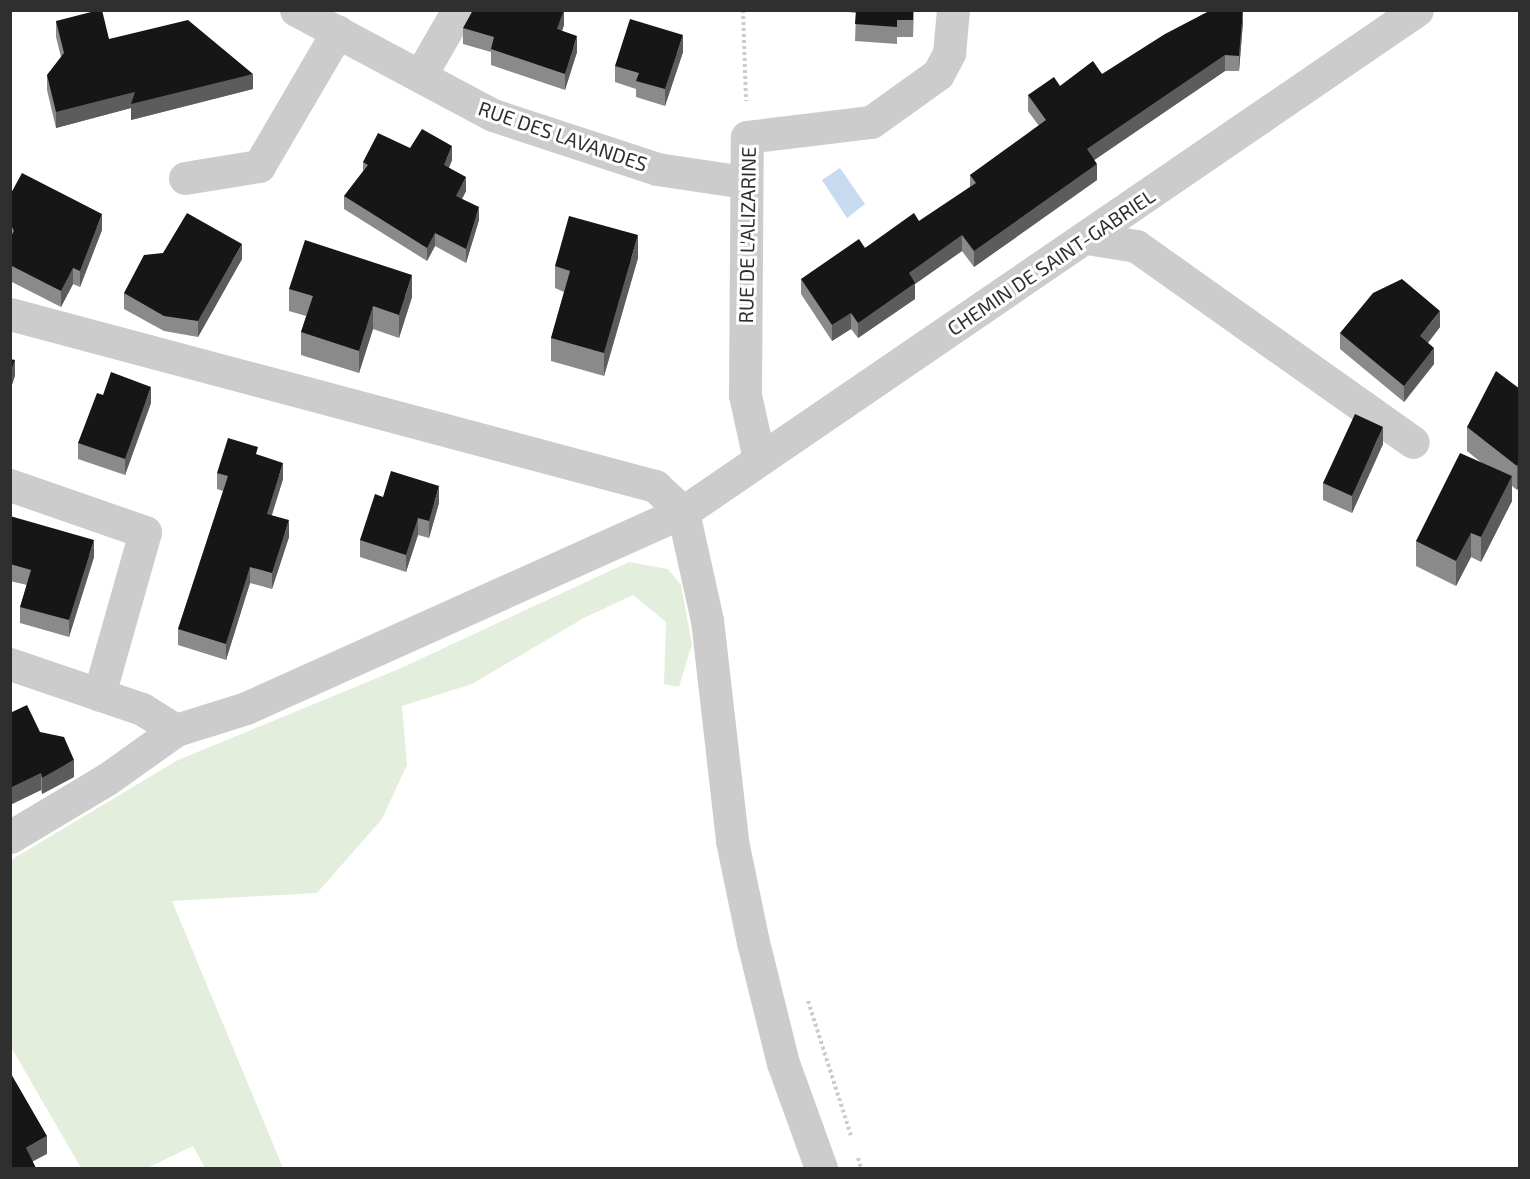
<!DOCTYPE html>
<html>
<head>
<meta charset="utf-8">
<style>
  body { margin:0 }
  #map { position:relative; width:1530px; height:1179px; overflow:hidden; background:#fff; font-family:"Exo 2",sans-serif }
  div>[style] { position:absolute }
  [style*='--x'] { left:calc(var(--x)*1px); top:calc(var(--y)*1px); width:calc(var(--w)*1px); rotate:calc(var(--a)*1deg) }
  .green>* { inset:0; background:#e3eedc }
  .water>* { inset:0; background:#c6dbef }
  .path>* { height:4px; margin-top:-2px; transform-origin:0; background:repeating-linear-gradient(90deg,#ccc 0 3px,transparent 0 6px) }
  .minor>* { height:33px; margin:-16.5px; padding:0 16.5px; transform-origin:16.5px; border-radius:16.5px; background:#ccc }
  .wall>* { inset:0; background:#8a8a8a }
  .shaded-wall>* { inset:0; background:#5c5c5c }
  .building>* { inset:0; background:#161616 }
  span { translate:-50% -50%; white-space:nowrap; text-align:center; line-height:1.15; -webkit-text-stroke:6px #fff; paint-order:stroke }
  .street-label { font-size:20px; color:#2f2f2f }
  .frame { position:absolute; inset:0; border:12px solid #2f2f2f; pointer-events:none }
</style>
</head>
<body>
<div id="map">
  <div class="green">
    <i style="clip-path:polygon(629px 562px,668px 569px,681px 585px,692px 644px,679px 687px,664px 684px,666px 622px,633px 595px,584px 618px,472px 684px,402px 706px,407px 765px,382px 819px,317px 893px,172px 901px,283px 1168px,205px 1168px,193px 1146px,147px 1168px,81px 1168px,11px 1047px,11px 860px,178px 760px,399px 669px)"></i>
  </div>
  <div class="water">
    <i style="clip-path:polygon(840px 168px,865px 204px,847px 218px,822px 180px)"></i>
  </div>
  <div class="path">
    <i style="--x:743;--y:10;--w:91;--a:88.1"></i>
    <i style="--x:808;--y:1001;--w:142;--a:72.3"></i>
    <i style="--x:858;--y:1158;--w:10;--a:73"></i>
  </div>
  <div class="minor">
    <i style="--x:296;--y:10;--w:223;--a:28.1"></i>
    <i style="--x:493;--y:115;--w:173;--a:18.2"></i>
    <i style="--x:657;--y:169;--w:88;--a:8.5"></i>
    <i style="--x:420;--y:76;--w:76;--a:-60.1"></i>
    <i style="--x:185;--y:178;--w:75;--a:-9.2"></i>
    <i style="--x:259;--y:166;--w:156;--a:-59.7"></i>
    <i style="--x:1087;--y:238;--w:50;--a:9.3"></i>
    <i style="--x:1136;--y:246;--w:339;--a:35.3"></i>
    <i style="--x:10;--y:314;--w:668;--a:14.93"></i>
    <i style="--x:655;--y:486;--w:38;--a:43"></i>
    <i style="--x:683;--y:512;--w:111;--a:77.5"></i>
    <i style="--x:707;--y:620;--w:222;--a:83.5"></i>
    <i style="--x:732;--y:841;--w:103;--a:78.3"></i>
    <i style="--x:753;--y:942;--w:125;--a:76.1"></i>
    <i style="--x:783;--y:1063;--w:112;--a:70.1"></i>
    <i style="--x:759;--y:459;--w:66;--a:-102.3"></i>
    <i style="--x:745;--y:395;--w:258;--a:-89.6"></i>
    <i style="--x:747;--y:137;--w:125;--a:-6.9"></i>
    <i style="--x:871;--y:122;--w:82;--a:-35.6"></i>
    <i style="--x:938;--y:74;--w:24;--a:-62"></i>
    <i style="--x:949;--y:53;--w:43;--a:-84.7"></i>
    <i style="--x:10;--y:485;--w:143;--a:19.2"></i>
    <i style="--x:145;--y:532;--w:169;--a:105.8"></i>
    <i style="--x:10;--y:664;--w:139;--a:18.8"></i>
    <i style="--x:142;--y:709;--w:40;--a:32"></i>
    <i style="--x:10;--y:837;--w:113;--a:-30.9"></i>
    <i style="--x:107;--y:779;--w:85;--a:-35.4"></i>
    <i style="--x:176;--y:730;--w:73;--a:-17.4"></i>
    <i style="--x:246;--y:708;--w:479;--a:-24.2"></i>
    <i style="--x:683;--y:512;--w:889;--a:-34.37"></i>
  </div>
  <div class="wall">
    <i style="clip-path:polygon(564px 10px,564px 25px,562px 31px,577px 52px,565px 90px,491px 65px,491px 52px,463px 44px,463px 28px)"></i>
    <i style="clip-path:polygon(848px 10px,914px 10px,913px 37px,897px 37px,897px 44px,855px 41px,856px 13px,848px 12px)"></i>
    <i style="clip-path:polygon(56px 21px,109px 39px,253px 89px,131px 120px,131px 108px,56px 128px,47px 90px,47px 75px,61px 57px,56px 37px)"></i>
    <i style="clip-path:polygon(1243px 22px,1239px 71px,1225px 71px,1094px 160px,1097px 180px,974px 267px,962px 251px,915px 284px,915px 299px,858px 338px,851px 329px,832px 341px,801px 294px,801px 279px,919px 221px,970px 187px,970px 175px,1039px 126px,1028px 111px,1028px 95px,1102px 74px)"></i>
    <i style="clip-path:polygon(683px 52px,665px 106px,636px 97px,636px 89px,615px 82px,615px 66px)"></i>
    <i style="clip-path:polygon(410px 148px,452px 160px,449px 168px,466px 191px,462px 199px,479px 220px,466px 263px,435px 246px,427px 261px,344px 209px,344px 196px,363px 171px,363px 162px)"></i>
    <i style="clip-path:polygon(10px 195px,102px 230px,80px 287px,73px 284px,61px 307px,10px 281px)"></i>
    <i style="clip-path:polygon(638px 258px,604px 376px,551px 361px,551px 338px,564px 292px,555px 288px,555px 266px)"></i>
    <i style="clip-path:polygon(242px 259px,198px 337px,164px 331px,124px 309px,124px 293px)"></i>
    <i style="clip-path:polygon(289px 289px,412px 297px,399px 338px,373px 329px,359px 373px,301px 355px,301px 332px,306px 316px,289px 311px)"></i>
    <i style="clip-path:polygon(1440px 327px,1428px 343px,1434px 364px,1404px 402px,1340px 349px,1340px 333px)"></i>
    <i style="clip-path:polygon(1520px 389px,1520px 485px,1517px 490px,1512px 486px,1512px 501px,1481px 562px,1471px 557px,1456px 586px,1416px 566px,1416px 541px,1483px 464px,1467px 451px,1467px 427px)"></i>
    <i style="clip-path:polygon(103px 395px,151px 403px,125px 475px,78px 459px,78px 443px)"></i>
    <i style="clip-path:polygon(1383px 444px,1352px 513px,1323px 500px,1323px 483px)"></i>
    <i style="clip-path:polygon(258px 455px,283px 479px,272px 515px,289px 537px,272px 589px,250px 583px,226px 660px,178px 645px,178px 629px,223px 491px,217px 489px,217px 473px)"></i>
    <i style="clip-path:polygon(383px 497px,439px 503px,429px 538px,418px 535px,406px 572px,360px 557px,360px 540px)"></i>
    <i style="clip-path:polygon(10px 516px,94px 557px,69px 637px,20px 623px,20px 607px,27px 585px,10px 581px)"></i>
    <i style="clip-path:polygon(10px 713px,40px 732px,74px 777px,42px 794px,41px 790px,10px 805px)"></i>
  </div>
  <div class="shaded-wall">
    <i style="clip-path:polygon(564px 10px,564px 25px,557px 46px,557px 29px)"></i>
    <i style="clip-path:polygon(1243px 10px,1243px 22px,1239px 71px,1239px 56px)"></i>
    <i style="clip-path:polygon(683px 35px,683px 52px,665px 106px,665px 89px)"></i>
    <i style="clip-path:polygon(577px 36px,577px 52px,565px 90px,565px 74px)"></i>
    <i style="clip-path:polygon(1225px 55px,1225px 71px,1087px 165px,1087px 149px)"></i>
    <i style="clip-path:polygon(253px 74px,253px 89px,131px 120px,131px 108px,56px 128px,56px 112px,135px 92px)"></i>
    <i style="clip-path:polygon(452px 146px,452px 160px,444px 179px,444px 165px)"></i>
    <i style="clip-path:polygon(1097px 164px,1097px 180px,974px 267px,974px 251px)"></i>
    <i style="clip-path:polygon(466px 177px,466px 191px,456px 210px,456px 196px)"></i>
    <i style="clip-path:polygon(479px 207px,479px 220px,466px 263px,466px 249px)"></i>
    <i style="clip-path:polygon(102px 214px,102px 230px,80px 287px,80px 271px)"></i>
    <i style="clip-path:polygon(435px 233px,435px 246px,427px 261px,427px 248px)"></i>
    <i style="clip-path:polygon(638px 235px,638px 258px,604px 376px,604px 353px)"></i>
    <i style="clip-path:polygon(962px 235px,962px 251px,915px 284px,915px 299px,858px 338px,858px 323px,909px 273px)"></i>
    <i style="clip-path:polygon(242px 244px,242px 259px,198px 337px,198px 321px)"></i>
    <i style="clip-path:polygon(73px 268px,73px 284px,61px 307px,61px 291px)"></i>
    <i style="clip-path:polygon(412px 275px,412px 297px,399px 338px,399px 315px)"></i>
    <i style="clip-path:polygon(373px 306px,373px 329px,359px 373px,359px 351px)"></i>
    <i style="clip-path:polygon(1440px 311px,1440px 327px,1420px 353px,1420px 336px)"></i>
    <i style="clip-path:polygon(851px 313px,851px 329px,832px 341px,832px 325px)"></i>
    <i style="clip-path:polygon(1434px 348px,1434px 364px,1404px 402px,1404px 386px)"></i>
    <i style="clip-path:polygon(15px 360px,15px 376px,10px 391px,10px 375px)"></i>
    <i style="clip-path:polygon(151px 387px,151px 403px,125px 475px,125px 459px)"></i>
    <i style="clip-path:polygon(1383px 427px,1383px 444px,1352px 513px,1352px 496px)"></i>
    <i style="clip-path:polygon(1520px 461px,1520px 485px,1517px 490px,1517px 466px)"></i>
    <i style="clip-path:polygon(283px 463px,283px 479px,267px 530px,267px 514px)"></i>
    <i style="clip-path:polygon(1512px 476px,1512px 501px,1481px 562px,1481px 537px)"></i>
    <i style="clip-path:polygon(439px 486px,439px 503px,429px 538px,429px 521px)"></i>
    <i style="clip-path:polygon(418px 518px,418px 535px,406px 572px,406px 555px)"></i>
    <i style="clip-path:polygon(289px 520px,289px 537px,272px 589px,272px 573px)"></i>
    <i style="clip-path:polygon(1471px 533px,1471px 557px,1456px 586px,1456px 561px)"></i>
    <i style="clip-path:polygon(94px 540px,94px 557px,69px 637px,69px 620px)"></i>
    <i style="clip-path:polygon(250px 567px,250px 583px,226px 660px,226px 644px)"></i>
    <i style="clip-path:polygon(74px 760px,74px 777px,42px 794px,42px 778px)"></i>
    <i style="clip-path:polygon(41px 773px,41px 790px,10px 805px,10px 788px)"></i>
    <i style="clip-path:polygon(47px 1136px,47px 1154px,26px 1165px,26px 1148px)"></i>
  </div>
  <div class="building">
    <i style="clip-path:polygon(99px 10px,102px 10px,109px 39px,188px 20px,253px 74px,131px 104px,135px 92px,56px 112px,47px 75px,64px 53px,56px 21px)"></i>
    <i style="clip-path:polygon(473px 10px,564px 10px,557px 29px,577px 36px,565px 74px,491px 49px,494px 37px,463px 28px)"></i>
    <i style="clip-path:polygon(856px 10px,913px 10px,913px 20px,897px 20px,897px 27px,855px 24px)"></i>
    <i style="clip-path:polygon(1211px 10px,1243px 10px,1239px 56px,1225px 55px,1087px 149px,1097px 164px,974px 251px,962px 235px,909px 273px,915px 283px,858px 323px,851px 313px,832px 325px,801px 279px,859px 239px,865px 248px,914px 213px,919px 221px,976px 183px,970px 175px,1046px 120px,1028px 95px,1054px 77px,1060px 86px,1093px 61px,1102px 74px,1165px 34px)"></i>
    <i style="clip-path:polygon(630px 19px,683px 35px,665px 89px,636px 81px,639px 73px,615px 66px)"></i>
    <i style="clip-path:polygon(422px 129px,452px 146px,444px 165px,466px 177px,456px 196px,479px 207px,466px 249px,435px 233px,427px 248px,344px 196px,368px 165px,363px 162px,378px 133px,410px 148px)"></i>
    <i style="clip-path:polygon(22px 173px,102px 214px,80px 271px,73px 268px,61px 291px,10px 265px,10px 238px,14px 231px,10px 223px,10px 195px)"></i>
    <i style="clip-path:polygon(187px 213px,242px 244px,198px 321px,164px 316px,124px 293px,144px 255px,163px 253px)"></i>
    <i style="clip-path:polygon(569px 216px,638px 235px,604px 353px,551px 338px,570px 271px,555px 266px)"></i>
    <i style="clip-path:polygon(305px 240px,412px 275px,399px 315px,373px 306px,359px 351px,301px 332px,313px 296px,289px 289px)"></i>
    <i style="clip-path:polygon(1402px 279px,1440px 311px,1420px 336px,1434px 348px,1404px 386px,1340px 333px,1373px 293px)"></i>
    <i style="clip-path:polygon(10px 359px,15px 360px,10px 375px)"></i>
    <i style="clip-path:polygon(1496px 371px,1520px 389px,1520px 461px,1517px 466px,1467px 427px)"></i>
    <i style="clip-path:polygon(111px 372px,151px 387px,125px 459px,78px 443px,97px 393px,103px 395px)"></i>
    <i style="clip-path:polygon(1355px 414px,1383px 427px,1352px 496px,1323px 483px)"></i>
    <i style="clip-path:polygon(228px 438px,258px 447px,256px 454px,283px 463px,267px 514px,289px 520px,272px 573px,250px 567px,226px 644px,178px 629px,228px 476px,217px 473px)"></i>
    <i style="clip-path:polygon(1460px 453px,1512px 476px,1481px 537px,1471px 533px,1456px 561px,1416px 541px)"></i>
    <i style="clip-path:polygon(391px 471px,439px 486px,429px 521px,418px 518px,406px 555px,360px 540px,375px 494px,383px 497px)"></i>
    <i style="clip-path:polygon(10px 516px,94px 540px,69px 620px,20px 607px,31px 570px,10px 564px)"></i>
    <i style="clip-path:polygon(27px 705px,40px 732px,64px 737px,74px 760px,42px 778px,41px 773px,10px 788px,10px 713px)"></i>
    <i style="clip-path:polygon(10px 1072px,47px 1136px,26px 1148px,36px 1168px,10px 1168px)"></i>
  </div>
  <div class="street-label">
    <span style="left:563px;top:136px;rotate:19deg">RUE DES LAVANDES</span>
    <span style="left:747px;top:235px;rotate:-89deg">RUE DE L'ALIZARINE</span>
    <span style="left:1051px;top:262px;rotate:-34deg">CHEMIN DE SAINT-GABRIEL</span>
  </div>
  <div class="frame"></div>
</div>
</body>
</html>
